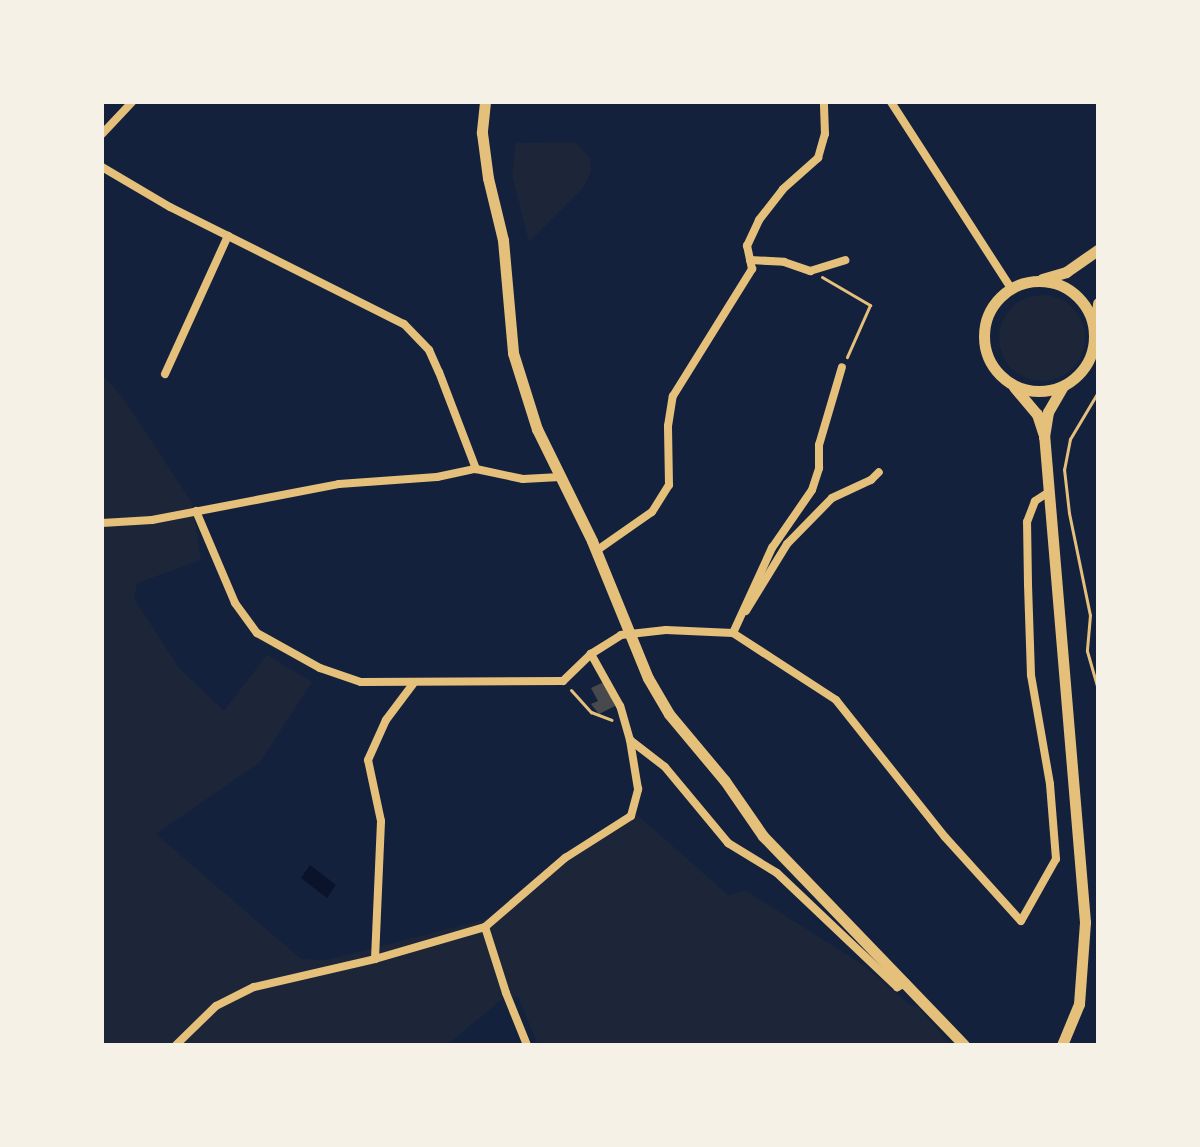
<!DOCTYPE html>
<html>
<head>
<meta charset="utf-8">
<style>
  body { margin:0 }
  #map { position:relative; width:1200px; height:1147px; overflow:hidden; background:#14213d; font-family:"Sofia Sans Condensed",sans-serif }
  div>[style] { position:absolute }
  [style*='--x'] { left:calc(var(--x)*1px); top:calc(var(--y)*1px); width:calc(var(--w)*1px); rotate:calc(var(--a)*1deg) }
  .green>* { inset:0; background:#1d2539 }
  .round { border-radius:50% }
  .water>* { inset:0; background:#0b132b }
  .building>* { inset:0; background:#48494c }
  .path>* { height:3px; margin:-1.5px; padding:0 1.5px; transform-origin:1.5px; border-radius:1.5px; background:#e5c07b }
  .minor>* { height:8px; margin:-4px; padding:0 4px; transform-origin:4px; border-radius:4px; background:#e5c07b }
  .secondary>* { height:11px; margin:-5.5px; padding:0 5.5px; transform-origin:5.5px; border-radius:5.5px; background:#e5c07b }
  .secondary>.ring { margin:-5.5px; padding:0; box-sizing:content-box; background:none; border:11px solid #e5c07b; border-radius:50% }
  span { translate:-50% -50%; white-space:nowrap; text-align:center; line-height:1.15; -webkit-text-stroke:8px #f6f1e7; paint-order:stroke }
  .frame { position:absolute; inset:0; border:104px solid #f6f1e7; pointer-events:none }
</style>
</head>
<body>
<div id="map">
  <div class="green">
    <i style="clip-path:polygon(575px 142px,590px 158px,591px 171px,584px 187px,529px 242px,512px 175px,516px 143px)"></i>
    <i class="round" style="left:999px;top:295px;width:86px;height:86px"></i>
    <i style="clip-path:polygon(102px 374px,123px 398px,192px 503px,201px 560px,137px 583px,134px 599px,179px 668px,224px 711px,267px 655px,312px 682px,260px 762px,156px 834px,301px 959px,327px 960px,490px 918px,635px 813px,728px 895px,746px 891px,863px 965px,910px 1005px,918px 1007px,951px 1045px,538px 1045px,518px 997px,502px 999px,447px 1045px,102px 1045px)"></i>
  </div>
  <div class="water">
    <i style="clip-path:polygon(310px 865px,336px 885px,327px 898px,301px 878px)"></i>
  </div>
  <div class="building">
    <i style="clip-path:polygon(604px 682px,615px 706px,599px 714px,591px 704px,598px 701px,591px 688px)"></i>
  </div>
  <div class="path">
    <i style="--x:822;--y:277;--w:56;--a:30.3"></i>
    <i style="--x:870;--y:305;--w:57;--a:113.9"></i>
    <i style="--x:1098;--y:392;--w:55;--a:120.8"></i>
    <i style="--x:1070;--y:439;--w:31;--a:101"></i>
    <i style="--x:1064;--y:469;--w:44;--a:83.5"></i>
    <i style="--x:1069;--y:513;--w:104;--a:78.4"></i>
    <i style="--x:1090;--y:615;--w:36;--a:95"></i>
    <i style="--x:1087;--y:651;--w:40;--a:74"></i>
    <i style="--x:571;--y:690;--w:30;--a:48"></i>
    <i style="--x:591;--y:712;--w:22;--a:21"></i>
  </div>
  <div class="minor">
    <i style="--x:891;--y:102;--w:221;--a:57.2"></i>
    <i style="--x:102;--y:134;--w:44;--a:-46.8"></i>
    <i style="--x:102;--y:167;--w:79;--a:30.5"></i>
    <i style="--x:170;--y:207;--w:262;--a:26.6"></i>
    <i style="--x:404;--y:324;--w:36;--a:46"></i>
    <i style="--x:429;--y:350;--w:24;--a:66"></i>
    <i style="--x:439;--y:372;--w:104;--a:69.1"></i>
    <i style="--x:750;--y:260;--w:34;--a:3"></i>
    <i style="--x:784;--y:262;--w:28;--a:19"></i>
    <i style="--x:810;--y:271;--w:37;--a:-17"></i>
    <i style="--x:165;--y:374;--w:152;--a:-65.5"></i>
    <i style="--x:196;--y:511;--w:100;--a:67"></i>
    <i style="--x:235;--y:603;--w:37;--a:54"></i>
    <i style="--x:257;--y:633;--w:72;--a:29.1"></i>
    <i style="--x:320;--y:668;--w:43;--a:18.9"></i>
    <i style="--x:361;--y:682;--w:202;--a:-0.3"></i>
    <i style="--x:563;--y:681;--w:39;--a:-44"></i>
    <i style="--x:591;--y:654;--w:36;--a:-32"></i>
    <i style="--x:621;--y:635;--w:45;--a:-6.3"></i>
    <i style="--x:666;--y:630;--w:67;--a:2.6"></i>
    <i style="--x:733;--y:633;--w:123;--a:33"></i>
    <i style="--x:836;--y:700;--w:175;--a:51.5"></i>
    <i style="--x:945;--y:837;--w:113;--a:47.9"></i>
    <i style="--x:1021;--y:921;--w:71;--a:-60.6"></i>
    <i style="--x:1056;--y:859;--w:75;--a:-94.6"></i>
    <i style="--x:1050;--y:784;--w:111;--a:-99.9"></i>
    <i style="--x:1031;--y:675;--w:91;--a:-91.9"></i>
    <i style="--x:1028;--y:584;--w:62;--a:-90.9"></i>
    <i style="--x:1027;--y:522;--w:22;--a:-69"></i>
    <i style="--x:1035;--y:501;--w:17;--a:-33"></i>
    <i style="--x:102;--y:523;--w:50;--a:-3.4"></i>
    <i style="--x:152;--y:520;--w:190;--a:-10.9"></i>
    <i style="--x:339;--y:484;--w:98;--a:-4.1"></i>
    <i style="--x:437;--y:477;--w:40;--a:-12"></i>
    <i style="--x:476;--y:469;--w:48;--a:12"></i>
    <i style="--x:523;--y:479;--w:37;--a:-3"></i>
    <i style="--x:596;--y:551;--w:68;--a:-34.9"></i>
    <i style="--x:652;--y:512;--w:32;--a:-58"></i>
    <i style="--x:669;--y:485;--w:59;--a:-91"></i>
    <i style="--x:668;--y:426;--w:30;--a:-81"></i>
    <i style="--x:673;--y:396;--w:150;--a:-58.1"></i>
    <i style="--x:752;--y:269;--w:24;--a:-102"></i>
    <i style="--x:747;--y:246;--w:29;--a:-65"></i>
    <i style="--x:759;--y:220;--w:39;--a:-52"></i>
    <i style="--x:783;--y:189;--w:47;--a:-41.5"></i>
    <i style="--x:818;--y:158;--w:25;--a:-74"></i>
    <i style="--x:825;--y:134;--w:32;--a:-92"></i>
    <i style="--x:746;--y:611;--w:79;--a:-58.5"></i>
    <i style="--x:787;--y:544;--w:64;--a:-45.6"></i>
    <i style="--x:832;--y:498;--w:43;--a:-24.8"></i>
    <i style="--x:871;--y:480;--w:11;--a:-45"></i>
    <i style="--x:733;--y:633;--w:94;--a:-65.4"></i>
    <i style="--x:772;--y:548;--w:70;--a:-55.4"></i>
    <i style="--x:812;--y:490;--w:23;--a:-72"></i>
    <i style="--x:819;--y:468;--w:23;--a:-90"></i>
    <i style="--x:819;--y:445;--w:81;--a:-73.6"></i>
    <i style="--x:630;--y:740;--w:44;--a:37.6"></i>
    <i style="--x:665;--y:767;--w:99;--a:50.3"></i>
    <i style="--x:728;--y:843;--w:57;--a:31.5"></i>
    <i style="--x:777;--y:873;--w:166;--a:43.5"></i>
    <i style="--x:897;--y:987;--w:10;--a:-24"></i>
    <i style="--x:485;--y:927;--w:69;--a:72.3"></i>
    <i style="--x:506;--y:993;--w:56;--a:68"></i>
    <i style="--x:375;--y:959;--w:138;--a:-87.5"></i>
    <i style="--x:381;--y:821;--w:62;--a:-102"></i>
    <i style="--x:368;--y:760;--w:44;--a:-65.8"></i>
    <i style="--x:386;--y:720;--w:45;--a:-53.1"></i>
    <i style="--x:176;--y:1045;--w:56;--a:-44.3"></i>
    <i style="--x:216;--y:1006;--w:42;--a:-26.6"></i>
    <i style="--x:254;--y:987;--w:124;--a:-13"></i>
    <i style="--x:375;--y:959;--w:115;--a:-16.2"></i>
    <i style="--x:485;--y:927;--w:106;--a:-40.8"></i>
    <i style="--x:565;--y:858;--w:78;--a:-32.5"></i>
    <i style="--x:631;--y:816;--w:28;--a:-75"></i>
    <i style="--x:638;--y:789;--w:50;--a:-99.3"></i>
    <i style="--x:630;--y:740;--w:35;--a:-106"></i>
    <i style="--x:620;--y:706;--w:60;--a:-119.1"></i>
  </div>
  <div class="secondary">
    <i style="--x:485;--y:102;--w:31;--a:96"></i>
    <i style="--x:482;--y:133;--w:45;--a:82.4"></i>
    <i style="--x:488;--y:178;--w:64;--a:76.4"></i>
    <i style="--x:503;--y:240;--w:113;--a:84.9"></i>
    <i style="--x:513;--y:353;--w:80;--a:72.5"></i>
    <i style="--x:537;--y:429;--w:125;--a:63.8"></i>
    <i style="--x:592;--y:541;--w:148;--a:67.8"></i>
    <i style="--x:648;--y:678;--w:42;--a:59.7"></i>
    <i style="--x:669;--y:714;--w:87;--a:50.1"></i>
    <i style="--x:725;--y:781;--w:67;--a:55.4"></i>
    <i style="--x:763;--y:836;--w:290;--a:46.1"></i>
    <i style="--x:1042;--y:279;--w:25;--a:-16"></i>
    <i style="--x:1066;--y:272;--w:39;--a:-35"></i>
    <i class="ring" style="left:984px;top:281px;width:99px;height:99px"></i>
    <i style="--x:1096;--y:323;--w:20;--a:-84"></i>
    <i style="--x:1014;--y:387;--w:35;--a:50"></i>
    <i style="--x:1037;--y:414;--w:20;--a:72"></i>
    <i style="--x:1062;--y:1045;--w:44;--a:-67.5"></i>
    <i style="--x:1079;--y:1004;--w:82;--a:-85.8"></i>
    <i style="--x:1085;--y:922;--w:487;--a:-94.8"></i>
    <i style="--x:1044;--y:437;--w:25;--a:-81"></i>
    <i style="--x:1048;--y:412;--w:30;--a:-60"></i>
  </div>
  <div class="frame"></div>
</div>
</body>
</html>
